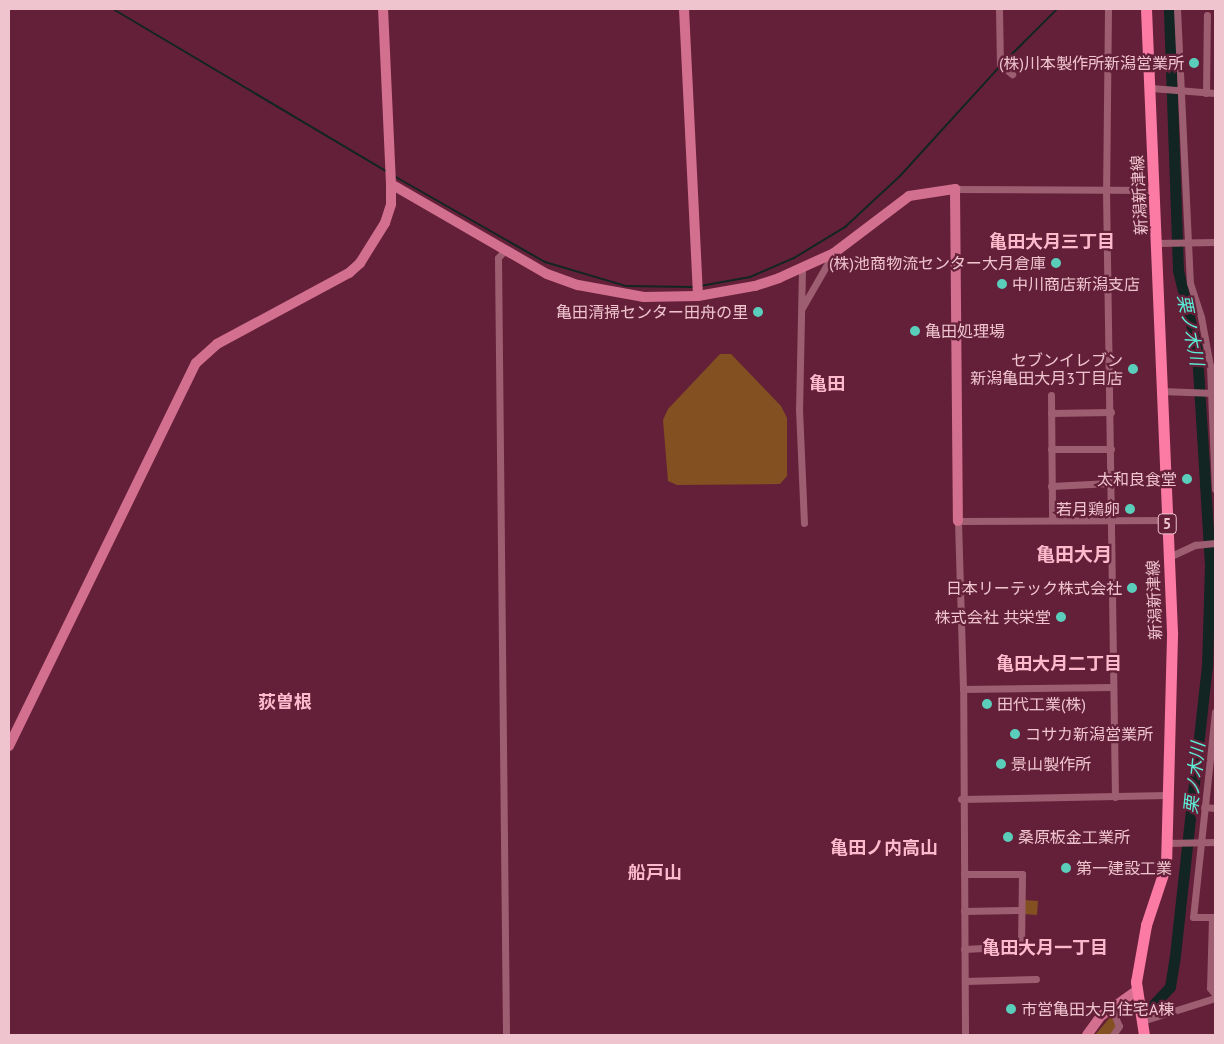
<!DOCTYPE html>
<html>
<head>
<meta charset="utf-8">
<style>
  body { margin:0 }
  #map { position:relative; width:1224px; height:1044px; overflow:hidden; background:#642039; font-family:"PT Sans","Noto Sans JP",sans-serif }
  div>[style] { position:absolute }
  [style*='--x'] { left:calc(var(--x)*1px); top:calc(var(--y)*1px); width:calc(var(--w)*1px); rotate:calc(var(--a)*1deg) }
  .green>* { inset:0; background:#825021 }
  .stream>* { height:2px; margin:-1px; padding:0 1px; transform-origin:1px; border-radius:1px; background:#122522 }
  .river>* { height:11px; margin:-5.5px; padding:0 5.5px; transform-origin:5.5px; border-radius:5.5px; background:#122522 }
  .street>* { height:7px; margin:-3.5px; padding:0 3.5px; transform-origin:3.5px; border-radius:3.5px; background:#9e5e71 }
  .secondary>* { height:10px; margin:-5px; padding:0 5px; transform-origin:5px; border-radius:5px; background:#d36f8f }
  .primary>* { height:11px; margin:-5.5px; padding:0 5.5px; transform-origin:5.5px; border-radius:5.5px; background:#fb7ba5 }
  .dots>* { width:14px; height:14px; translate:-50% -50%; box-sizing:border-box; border:2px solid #642039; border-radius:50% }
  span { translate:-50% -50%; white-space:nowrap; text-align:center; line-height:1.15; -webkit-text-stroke:4.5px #642039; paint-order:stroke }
  .shield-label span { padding:1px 4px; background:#642039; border:1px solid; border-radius:4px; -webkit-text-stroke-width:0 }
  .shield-label { font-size:15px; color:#efc4cf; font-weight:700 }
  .poi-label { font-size:16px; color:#efc4cf }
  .right { translate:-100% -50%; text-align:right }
  .left { translate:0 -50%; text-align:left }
  .street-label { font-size:16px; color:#efc4cf }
  .neighbourhood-label { font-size:18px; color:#febacd; font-weight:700 }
  .water-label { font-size:18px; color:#5bedd6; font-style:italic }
  .quarter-label { font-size:19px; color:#febacd; font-weight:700 }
  .frame { position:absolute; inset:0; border:10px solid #efc4cf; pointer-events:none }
</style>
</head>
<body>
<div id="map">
  <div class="green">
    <i style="clip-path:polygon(720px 354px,731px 354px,781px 406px,787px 418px,787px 476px,780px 484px,677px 485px,668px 481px,663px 420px,668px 409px)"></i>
    <i style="clip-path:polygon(1024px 900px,1038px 901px,1037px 915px,1024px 914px)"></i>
    <i style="clip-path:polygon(1112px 1015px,1116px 1027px,1110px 1035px,1095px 1035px)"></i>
  </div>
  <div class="stream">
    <i style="--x:113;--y:9;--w:317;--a:30.7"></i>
    <i style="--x:394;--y:176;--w:174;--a:29.7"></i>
    <i style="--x:545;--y:262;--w:84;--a:16.5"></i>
    <i style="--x:626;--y:286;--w:67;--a:0.9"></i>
    <i style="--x:700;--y:286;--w:51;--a:-10.2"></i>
    <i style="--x:750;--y:277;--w:48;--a:-23.4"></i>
    <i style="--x:794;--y:258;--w:60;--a:-31.3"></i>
    <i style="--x:845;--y:227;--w:75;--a:-42.8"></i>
    <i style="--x:900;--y:176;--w:151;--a:-47.7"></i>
    <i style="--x:1002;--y:64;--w:78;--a:-45"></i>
  </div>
  <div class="river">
    <i style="--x:1154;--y:1004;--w:23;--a:-47"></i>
    <i style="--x:1170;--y:987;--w:32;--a:-81"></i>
    <i style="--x:1175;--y:955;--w:291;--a:-83.7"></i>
    <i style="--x:1207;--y:666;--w:101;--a:-88.3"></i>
    <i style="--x:1210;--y:565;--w:215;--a:-93.5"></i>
    <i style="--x:1197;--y:350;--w:82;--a:-103.4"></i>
    <i style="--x:1178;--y:270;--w:261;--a:-92"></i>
  </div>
  <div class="street">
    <i style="--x:999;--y:9;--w:55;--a:89"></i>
    <i style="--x:1000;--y:64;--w:16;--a:40"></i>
    <i style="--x:1108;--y:9;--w:181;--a:90.6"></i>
    <i style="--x:1106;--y:190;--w:607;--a:89.15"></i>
    <i style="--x:1177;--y:9;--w:274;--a:87.3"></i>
    <i style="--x:1190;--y:283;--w:36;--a:72"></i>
    <i style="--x:1201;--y:317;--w:50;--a:79.6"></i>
    <i style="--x:1210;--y:366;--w:123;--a:87.7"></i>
    <i style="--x:1151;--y:88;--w:64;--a:4.5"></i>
    <i style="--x:1206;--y:93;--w:78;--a:-89.3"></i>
    <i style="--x:955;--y:189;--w:199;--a:0.3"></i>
    <i style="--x:1157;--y:243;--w:58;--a:-1"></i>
    <i style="--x:504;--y:251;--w:9;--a:131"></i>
    <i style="--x:498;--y:258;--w:777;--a:89.41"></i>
    <i style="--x:802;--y:269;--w:140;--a:91.2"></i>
    <i style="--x:799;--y:409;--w:114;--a:87.5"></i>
    <i style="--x:802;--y:308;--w:62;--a:-60.1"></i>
    <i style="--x:1162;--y:391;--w:52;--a:2.2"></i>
    <i style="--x:1051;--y:395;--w:125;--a:89.5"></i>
    <i style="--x:1051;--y:413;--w:60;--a:-1"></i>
    <i style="--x:1051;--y:449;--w:60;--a:0"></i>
    <i style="--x:1051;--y:486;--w:60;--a:-2.9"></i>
    <i style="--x:1169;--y:557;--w:29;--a:-25"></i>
    <i style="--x:1195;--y:545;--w:20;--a:-6"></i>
    <i style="--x:963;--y:689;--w:150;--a:-0.8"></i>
    <i style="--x:1215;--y:712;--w:206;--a:96.1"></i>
    <i style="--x:1193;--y:917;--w:22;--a:0"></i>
    <i style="--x:961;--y:799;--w:206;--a:-1.1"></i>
    <i style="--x:1204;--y:807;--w:11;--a:5"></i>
    <i style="--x:1167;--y:843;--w:48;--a:-1.2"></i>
    <i style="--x:964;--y:874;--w:58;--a:0"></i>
    <i style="--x:1022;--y:874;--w:72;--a:90.8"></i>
    <i style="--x:1021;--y:946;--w:57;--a:177"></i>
    <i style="--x:964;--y:911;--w:57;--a:-1"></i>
    <i style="--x:1212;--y:918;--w:70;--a:91.6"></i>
    <i style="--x:1210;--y:988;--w:8;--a:50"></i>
    <i style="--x:965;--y:981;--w:71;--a:-1.6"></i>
    <i style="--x:1112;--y:1009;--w:18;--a:68"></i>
    <i style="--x:1119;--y:1026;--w:11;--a:124"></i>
    <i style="--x:1142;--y:1021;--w:77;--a:-17.5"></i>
    <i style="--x:965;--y:1035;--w:346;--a:-90.3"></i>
    <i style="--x:963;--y:689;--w:168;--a:-91.7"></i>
    <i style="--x:958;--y:521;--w:209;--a:-0.3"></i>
  </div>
  <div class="secondary">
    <i style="--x:684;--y:9;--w:287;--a:87.2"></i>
    <i style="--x:391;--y:184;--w:180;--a:30"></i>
    <i style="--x:547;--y:274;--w:33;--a:20"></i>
    <i style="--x:578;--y:285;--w:67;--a:10.3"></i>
    <i style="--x:644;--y:297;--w:54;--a:-1.1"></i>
    <i style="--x:698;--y:296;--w:58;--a:-10"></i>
    <i style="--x:755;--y:286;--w:25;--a:-18"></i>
    <i style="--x:779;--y:278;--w:60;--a:-24.4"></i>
    <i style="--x:834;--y:253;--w:94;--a:-37.2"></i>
    <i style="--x:909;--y:196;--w:47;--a:-8.7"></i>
    <i style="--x:955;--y:189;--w:332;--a:89.5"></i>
    <i style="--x:9;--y:746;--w:426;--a:-64"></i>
    <i style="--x:196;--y:363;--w:28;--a:-42"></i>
    <i style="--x:217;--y:344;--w:150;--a:-28.3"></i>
    <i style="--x:349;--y:273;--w:15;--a:-42"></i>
    <i style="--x:360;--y:263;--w:47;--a:-58"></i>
    <i style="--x:385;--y:223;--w:20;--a:-72"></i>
    <i style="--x:391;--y:204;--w:20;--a:-90"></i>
    <i style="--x:391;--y:184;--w:175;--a:-92.6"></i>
    <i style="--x:1087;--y:1035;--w:24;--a:-54"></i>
    <i style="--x:1101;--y:1016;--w:43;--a:-35.5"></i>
  </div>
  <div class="primary">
    <i style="--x:1144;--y:1035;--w:54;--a:-98.6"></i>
    <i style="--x:1136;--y:982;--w:58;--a:-80"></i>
    <i style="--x:1146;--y:925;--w:63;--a:-71.6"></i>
    <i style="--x:1166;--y:865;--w:233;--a:-88.5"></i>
    <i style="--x:1172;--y:632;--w:624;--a:-92.39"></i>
  </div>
  <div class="dots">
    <i style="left:1194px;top:63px;background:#5bcebb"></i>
    <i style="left:1056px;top:263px;background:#5bcebb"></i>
    <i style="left:1002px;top:284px;background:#5bcebb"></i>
    <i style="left:758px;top:312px;background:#5bcebb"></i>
    <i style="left:915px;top:331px;background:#5bcebb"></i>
    <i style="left:1133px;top:369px;background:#5bcebb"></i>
    <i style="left:1187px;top:479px;background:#5bcebb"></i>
    <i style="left:1130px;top:509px;background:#5bcebb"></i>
    <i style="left:1132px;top:588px;background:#5bcebb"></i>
    <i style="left:1061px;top:617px;background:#5bcebb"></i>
    <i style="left:987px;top:704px;background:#5bcebb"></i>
    <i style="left:1015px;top:734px;background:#5bcebb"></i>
    <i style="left:1001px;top:764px;background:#5bcebb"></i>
    <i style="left:1008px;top:837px;background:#5bcebb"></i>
    <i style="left:1066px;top:868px;background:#5bcebb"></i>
    <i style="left:1011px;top:1009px;background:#5bcebb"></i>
  </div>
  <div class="shield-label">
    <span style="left:1167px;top:524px">5</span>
  </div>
  <div class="poi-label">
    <span class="right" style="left:1184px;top:63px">(株)川本製作所新潟営業所</span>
    <span class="right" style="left:1046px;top:263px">(株)池商物流センター大月倉庫</span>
    <span class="left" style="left:1012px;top:284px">中川商店新潟支店</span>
    <span class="right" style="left:748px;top:312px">亀田清掃センター田舟の里</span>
    <span class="left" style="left:925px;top:331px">亀田処理場</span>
    <span class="right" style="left:1123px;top:369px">セブンイレブン<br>新潟亀田大月3丁目店</span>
    <span class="right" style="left:1177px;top:479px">太和良食堂</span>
    <span class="right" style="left:1120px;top:509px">若月鶏卵</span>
    <span class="right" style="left:1122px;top:588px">日本リーテック株式会社</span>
    <span class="right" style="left:1051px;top:617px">株式会社 共栄堂</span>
    <span class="left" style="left:997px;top:704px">田代工業(株)</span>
    <span class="left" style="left:1025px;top:734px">コサカ新潟営業所</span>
    <span class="left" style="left:1011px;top:764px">景山製作所</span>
    <span class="left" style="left:1018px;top:837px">桑原板金工業所</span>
    <span class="left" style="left:1076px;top:868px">第一建設工業</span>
    <span class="left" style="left:1021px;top:1009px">市営亀田大月住宅A棟</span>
  </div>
  <div class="street-label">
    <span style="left:1139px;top:195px;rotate:-93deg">新潟新津線</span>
    <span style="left:1154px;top:600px;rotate:-92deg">新潟新津線</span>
  </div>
  <div class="neighbourhood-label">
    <span style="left:1052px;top:242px">亀田大月三丁目</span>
    <span style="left:827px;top:384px">亀田</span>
    <span style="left:1059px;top:664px">亀田大月二丁目</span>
    <span style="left:285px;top:702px">荻曽根</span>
    <span style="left:884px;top:848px">亀田ノ内高山</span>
    <span style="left:655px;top:873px">船戸山</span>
    <span style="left:1045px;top:948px">亀田大月一丁目</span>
  </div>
  <div class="water-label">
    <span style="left:1190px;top:330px;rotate:79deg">栗ノ木川</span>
    <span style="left:1195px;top:778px;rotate:-84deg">栗ノ木川</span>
  </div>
  <div class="quarter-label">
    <span style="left:1074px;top:555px">亀田大月</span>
  </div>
  <div class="frame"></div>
</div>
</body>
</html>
